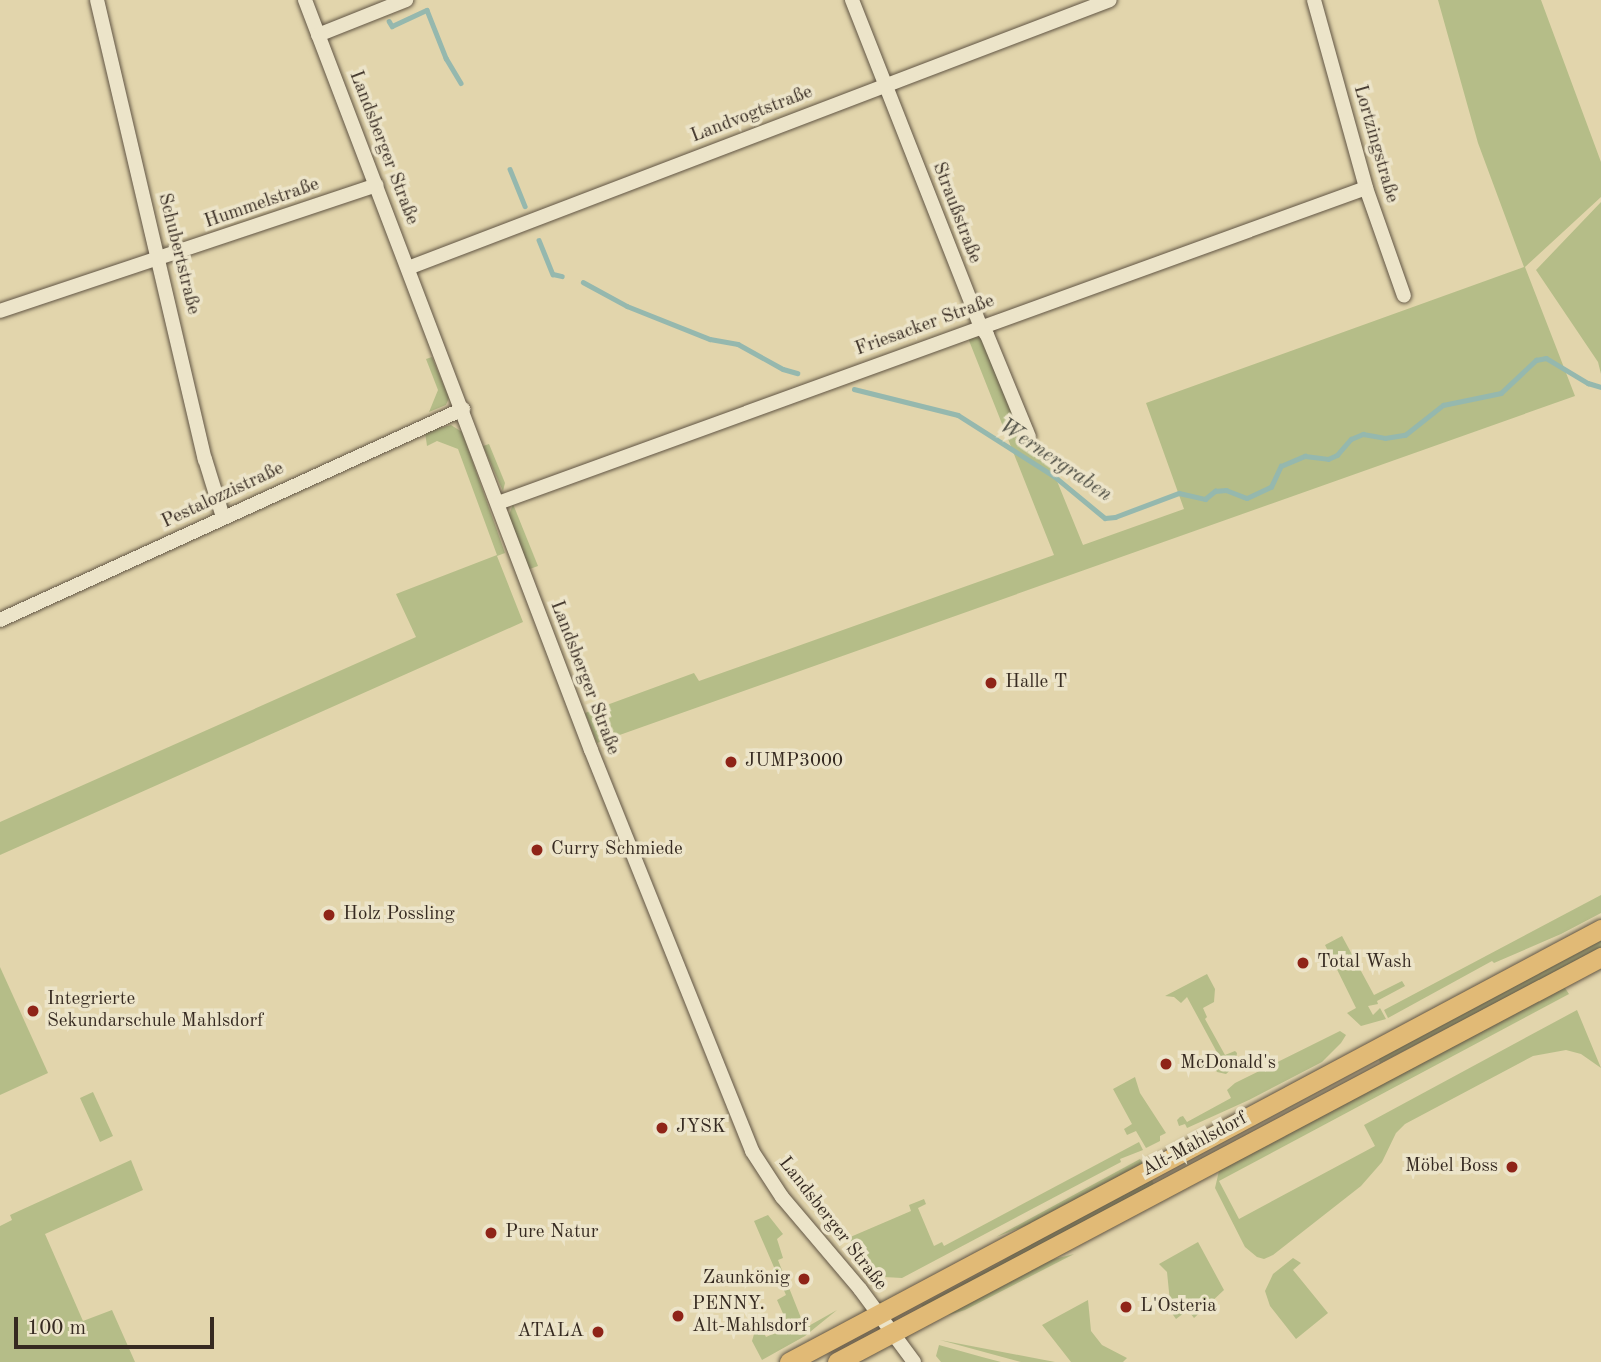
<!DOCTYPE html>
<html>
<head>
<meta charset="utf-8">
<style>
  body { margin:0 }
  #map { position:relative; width:1601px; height:1362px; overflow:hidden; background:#e2d5ac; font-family:"Old Standard TT",serif }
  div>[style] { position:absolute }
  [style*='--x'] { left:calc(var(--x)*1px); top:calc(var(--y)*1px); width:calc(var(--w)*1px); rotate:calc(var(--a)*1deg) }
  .green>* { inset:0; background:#b5bd88 }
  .stream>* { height:4.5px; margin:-2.25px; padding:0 2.25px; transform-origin:2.25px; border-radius:2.25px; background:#95b8ae }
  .roads { filter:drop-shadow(0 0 2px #615544) drop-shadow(0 0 2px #615544) }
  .minor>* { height:14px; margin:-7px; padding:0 7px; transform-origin:7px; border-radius:7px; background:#ece4c9 }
  .major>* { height:19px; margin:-9.5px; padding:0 9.5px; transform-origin:9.5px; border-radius:9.5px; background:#e1ba76 }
  .dots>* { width:19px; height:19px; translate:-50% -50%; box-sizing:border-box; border:4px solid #ece4c9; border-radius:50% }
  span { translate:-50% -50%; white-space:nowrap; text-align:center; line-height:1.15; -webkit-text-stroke:7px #ece4c9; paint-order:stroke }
  .street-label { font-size:19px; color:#362a21 }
  .poi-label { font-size:19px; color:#362a21 }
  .left { translate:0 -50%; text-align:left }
  .right { translate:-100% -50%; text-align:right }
  .water-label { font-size:21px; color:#4e4e44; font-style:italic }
  .scale { position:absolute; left:14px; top:1317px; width:200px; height:32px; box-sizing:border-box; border:4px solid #362a21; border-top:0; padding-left:9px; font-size:21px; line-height:24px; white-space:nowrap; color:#362a21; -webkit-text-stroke:5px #ece4c9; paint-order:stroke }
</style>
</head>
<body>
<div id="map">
  <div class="green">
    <i style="clip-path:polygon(1438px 0,1541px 0,1601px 162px,1601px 197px,1525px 267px,1575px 396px,597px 743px,585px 713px,694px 673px,699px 681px,1054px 555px,968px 338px,970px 336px,980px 338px,986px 344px,1025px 443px,1033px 452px,1046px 454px,1083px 545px,1184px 509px,1146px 403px,1524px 267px,1478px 143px)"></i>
    <i style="clip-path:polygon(1601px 202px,1601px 374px,1598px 362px,1536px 270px)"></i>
    <i style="clip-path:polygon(432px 357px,449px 398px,446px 405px,429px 412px,438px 390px,426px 359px)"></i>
    <i style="clip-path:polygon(451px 425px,462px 432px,505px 553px,497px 556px,523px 622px,0 855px,0 822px,416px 637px,396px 594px,497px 555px,458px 449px,437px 441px,427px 446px,425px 432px)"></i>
    <i style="clip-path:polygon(489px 444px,505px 483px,503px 491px,483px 446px)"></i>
    <i style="clip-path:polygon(513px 504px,538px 566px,527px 570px,509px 515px)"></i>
    <i style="clip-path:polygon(1601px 895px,1601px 913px,1561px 934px,1494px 963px,1492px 961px,1388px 1018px,1384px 1010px)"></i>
    <i style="clip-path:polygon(1342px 936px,1374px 995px,1402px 981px,1405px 986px,1377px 1001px,1378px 1004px,1368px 1006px,1373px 1015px,1380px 1008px,1386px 1019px,1361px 1026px,1347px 1013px,1356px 1008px,1325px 945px)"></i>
    <i style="clip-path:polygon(1601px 937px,1601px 949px,1380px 1063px,1378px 1057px)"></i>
    <i style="clip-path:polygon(0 967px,48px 1073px,0 1095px)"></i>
    <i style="clip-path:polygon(1207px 974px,1215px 989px,1214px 1002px,1203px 1008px,1207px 1017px,1205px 1019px,1225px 1055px,1235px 1051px,1237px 1053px,1235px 1066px,1226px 1074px,1217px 1072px,1214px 1067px,1220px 1058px,1187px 997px,1181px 1003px,1174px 997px,1165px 996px)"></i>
    <i style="clip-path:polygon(1563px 985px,1569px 994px,1219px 1181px,1239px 1219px,1375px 1146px,1364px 1125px,1577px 1010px,1601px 1068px,1581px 1054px,1566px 1050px,1533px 1056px,1405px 1124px,1396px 1133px,1382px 1162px,1361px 1186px,1273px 1255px,1264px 1259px,1257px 1257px,1245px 1247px,1215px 1188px,1219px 1171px,1227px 1164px)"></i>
    <i style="clip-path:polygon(1340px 1031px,1346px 1035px,1341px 1043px,1322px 1062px,1249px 1100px,1187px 1128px,1185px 1124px,1179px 1126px,1177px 1120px,1180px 1117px,1183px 1116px,1187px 1122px,1231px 1098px,1227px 1090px,1235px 1083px)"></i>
    <i style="clip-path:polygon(1135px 1077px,1140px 1093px,1166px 1133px,1160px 1136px,1160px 1141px,1146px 1148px,1136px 1131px,1127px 1135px,1124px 1129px,1132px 1124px,1113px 1089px)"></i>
    <i style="clip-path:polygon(93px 1092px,113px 1136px,100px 1142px,80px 1098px)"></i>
    <i style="clip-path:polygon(1139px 1142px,1143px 1150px,1120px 1159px,1121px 1162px,902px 1278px,884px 1277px,848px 1238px,911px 1211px,909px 1205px,924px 1199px,926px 1204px,918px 1208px,934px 1246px,942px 1242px,944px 1246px)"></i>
    <i style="clip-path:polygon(1140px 1159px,1143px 1164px,1038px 1221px,996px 1237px)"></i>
    <i style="clip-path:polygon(131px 1160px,143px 1190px,45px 1234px,83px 1321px,112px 1310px,135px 1362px,0 1362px,0 1226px,12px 1220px,10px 1215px)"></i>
    <i style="clip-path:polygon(1150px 1176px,1155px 1186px,926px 1310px,921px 1305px,998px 1264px,1041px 1235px)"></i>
    <i style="clip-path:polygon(768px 1215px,783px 1234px,777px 1239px,783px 1258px,778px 1260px,805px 1328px,837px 1310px,805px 1336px,762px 1360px,752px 1341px,754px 1334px,762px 1329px,766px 1337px,789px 1327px,777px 1300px,786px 1295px,754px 1221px)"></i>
    <i style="clip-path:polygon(1198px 1242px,1224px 1290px,1194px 1318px,1188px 1310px,1176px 1319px,1171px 1312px,1167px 1272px,1159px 1264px)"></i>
    <i style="clip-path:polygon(1074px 1254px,965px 1310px,949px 1315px,948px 1312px,1043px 1262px)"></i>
    <i style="clip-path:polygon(1293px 1258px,1301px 1263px,1293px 1270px,1328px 1313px,1296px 1339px,1270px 1306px,1265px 1291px,1273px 1274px)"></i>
    <i style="clip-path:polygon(1088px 1300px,1091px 1331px,1102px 1345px,1127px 1358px,1123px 1362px,1071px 1362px,1042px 1325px)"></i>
    <i style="clip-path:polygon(940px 1340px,1055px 1362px,1021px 1362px)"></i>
    <i style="clip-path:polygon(939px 1345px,982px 1357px,1001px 1362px,941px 1362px,936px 1356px)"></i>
  </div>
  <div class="stream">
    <i style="--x:389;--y:21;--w:6;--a:59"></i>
    <i style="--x:392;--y:26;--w:38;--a:-25"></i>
    <i style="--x:427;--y:10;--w:52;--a:68.4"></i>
    <i style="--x:446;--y:58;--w:29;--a:59"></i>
    <i style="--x:510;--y:169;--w:40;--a:68"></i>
    <i style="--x:539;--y:240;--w:37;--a:68"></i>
    <i style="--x:553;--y:274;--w:9;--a:13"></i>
    <i style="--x:583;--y:282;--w:50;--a:28.6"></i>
    <i style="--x:627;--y:306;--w:89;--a:21.7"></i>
    <i style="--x:710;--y:339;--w:28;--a:10"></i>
    <i style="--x:738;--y:344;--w:51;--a:29.1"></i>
    <i style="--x:783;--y:369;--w:15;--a:16"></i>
    <i style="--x:854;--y:389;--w:107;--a:14"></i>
    <i style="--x:958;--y:415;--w:114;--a:32.4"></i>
    <i style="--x:1054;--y:476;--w:66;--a:39.5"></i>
    <i style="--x:1105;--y:518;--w:10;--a:-6"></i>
    <i style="--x:1115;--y:517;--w:68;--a:-20.6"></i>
    <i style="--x:1179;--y:493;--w:27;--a:13"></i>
    <i style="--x:1205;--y:499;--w:13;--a:-39"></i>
    <i style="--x:1215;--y:491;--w:11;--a:-5"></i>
    <i style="--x:1226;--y:490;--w:22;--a:21"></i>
    <i style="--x:1247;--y:498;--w:26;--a:-25"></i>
    <i style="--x:1271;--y:487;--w:23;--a:-65"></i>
    <i style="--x:1281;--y:466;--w:26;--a:-23"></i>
    <i style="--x:1305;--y:456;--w:23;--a:7"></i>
    <i style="--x:1328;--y:459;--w:10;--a:-24"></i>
    <i style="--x:1337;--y:455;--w:21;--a:-49"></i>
    <i style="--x:1351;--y:439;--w:13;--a:-23"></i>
    <i style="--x:1363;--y:434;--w:22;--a:10"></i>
    <i style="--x:1385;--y:438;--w:20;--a:-9"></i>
    <i style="--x:1405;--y:435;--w:48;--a:-38.3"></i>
    <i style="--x:1443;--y:405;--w:59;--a:-11.7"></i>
    <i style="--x:1501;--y:393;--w:48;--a:-43.3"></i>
    <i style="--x:1536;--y:360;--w:10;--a:-11"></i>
    <i style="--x:1546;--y:358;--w:49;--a:30.8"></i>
    <i style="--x:1588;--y:383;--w:14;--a:17"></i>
  </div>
  <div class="roads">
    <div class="minor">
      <i style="--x:97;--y:0;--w:472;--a:76.8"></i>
      <i style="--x:205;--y:459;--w:61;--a:72.8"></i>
      <i style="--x:305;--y:0;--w:803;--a:69.13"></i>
      <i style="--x:591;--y:750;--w:432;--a:68.1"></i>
      <i style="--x:752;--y:1151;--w:55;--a:56.9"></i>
      <i style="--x:782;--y:1197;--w:121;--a:49.7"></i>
      <i style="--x:860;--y:1289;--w:91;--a:53.5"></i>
      <i style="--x:852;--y:0;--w:352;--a:68.5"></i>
      <i style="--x:981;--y:327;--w:10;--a:53"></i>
      <i style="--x:987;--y:335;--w:110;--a:67.6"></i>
      <i style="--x:1314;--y:0;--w:195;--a:74.5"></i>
      <i style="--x:1366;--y:188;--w:114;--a:70.6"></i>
      <i style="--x:318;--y:35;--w:95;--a:-21.7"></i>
      <i style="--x:408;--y:268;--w:751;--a:-20.9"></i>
      <i style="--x:0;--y:311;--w:397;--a:-18.5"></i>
      <i style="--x:498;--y:503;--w:923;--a:-19.95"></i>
      <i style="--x:0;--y:620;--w:509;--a:-24.5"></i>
    </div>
    <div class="major">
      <i style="--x:789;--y:1362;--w:920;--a:-28.07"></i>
      <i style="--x:837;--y:1362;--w:865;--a:-27.93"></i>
    </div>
  </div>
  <div class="dots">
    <i style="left:991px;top:683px;background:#8f2418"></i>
    <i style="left:731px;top:762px;background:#8f2418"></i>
    <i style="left:537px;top:850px;background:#8f2418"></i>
    <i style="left:329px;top:915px;background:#8f2418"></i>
    <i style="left:1303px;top:963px;background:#8f2418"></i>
    <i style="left:33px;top:1011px;background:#8f2418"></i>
    <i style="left:1166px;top:1064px;background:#8f2418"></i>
    <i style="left:662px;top:1128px;background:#8f2418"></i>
    <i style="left:1512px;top:1167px;background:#8f2418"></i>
    <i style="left:491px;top:1233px;background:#8f2418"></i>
    <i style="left:804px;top:1279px;background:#8f2418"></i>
    <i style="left:1126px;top:1307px;background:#8f2418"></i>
    <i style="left:678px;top:1316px;background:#8f2418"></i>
    <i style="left:598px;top:1332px;background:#8f2418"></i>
  </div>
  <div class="street-label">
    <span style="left:752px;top:115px;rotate:-21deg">Landvogtstraße</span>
    <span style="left:1375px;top:144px;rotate:74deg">Lortzingstraße</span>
    <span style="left:383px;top:148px;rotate:69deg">Landsberger Straße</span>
    <span style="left:262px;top:204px;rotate:-19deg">Hummelstraße</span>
    <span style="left:956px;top:213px;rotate:69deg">Straußstraße</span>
    <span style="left:178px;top:254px;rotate:76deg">Schubertstraße</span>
    <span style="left:925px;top:326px;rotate:-20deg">Friesacker Straße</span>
    <span style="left:223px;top:496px;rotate:-25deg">Pestalozzistraße</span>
    <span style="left:584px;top:678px;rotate:69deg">Landsberger Straße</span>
    <span style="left:1195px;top:1145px;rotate:-28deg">Alt-Mahlsdorf</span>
    <span style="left:832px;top:1224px;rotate:52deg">Landsberger Straße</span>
  </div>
  <div class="poi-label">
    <span class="left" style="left:1005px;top:683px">Halle T</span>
    <span class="left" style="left:745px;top:762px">JUMP3000</span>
    <span class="left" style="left:551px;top:850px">Curry Schmiede</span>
    <span class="left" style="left:343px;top:915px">Holz Possling</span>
    <span class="left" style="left:1317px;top:963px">Total Wash</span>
    <span class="left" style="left:47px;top:1011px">Integrierte<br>Sekundarschule Mahlsdorf</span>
    <span class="left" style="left:1180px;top:1064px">McDonald's</span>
    <span class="left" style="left:676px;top:1128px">JYSK</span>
    <span class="right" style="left:1498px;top:1167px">Möbel Boss</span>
    <span class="left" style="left:505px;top:1233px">Pure Natur</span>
    <span class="right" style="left:790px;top:1279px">Zaunkönig</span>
    <span class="left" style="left:692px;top:1316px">PENNY.<br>Alt-Mahlsdorf</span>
    <span class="left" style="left:1140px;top:1307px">L'Osteria</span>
    <span class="right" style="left:584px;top:1332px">ATALA</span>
  </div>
  <div class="water-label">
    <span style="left:1055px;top:461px;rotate:34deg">Wernergraben</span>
  </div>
  <div class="scale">100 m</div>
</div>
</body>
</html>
